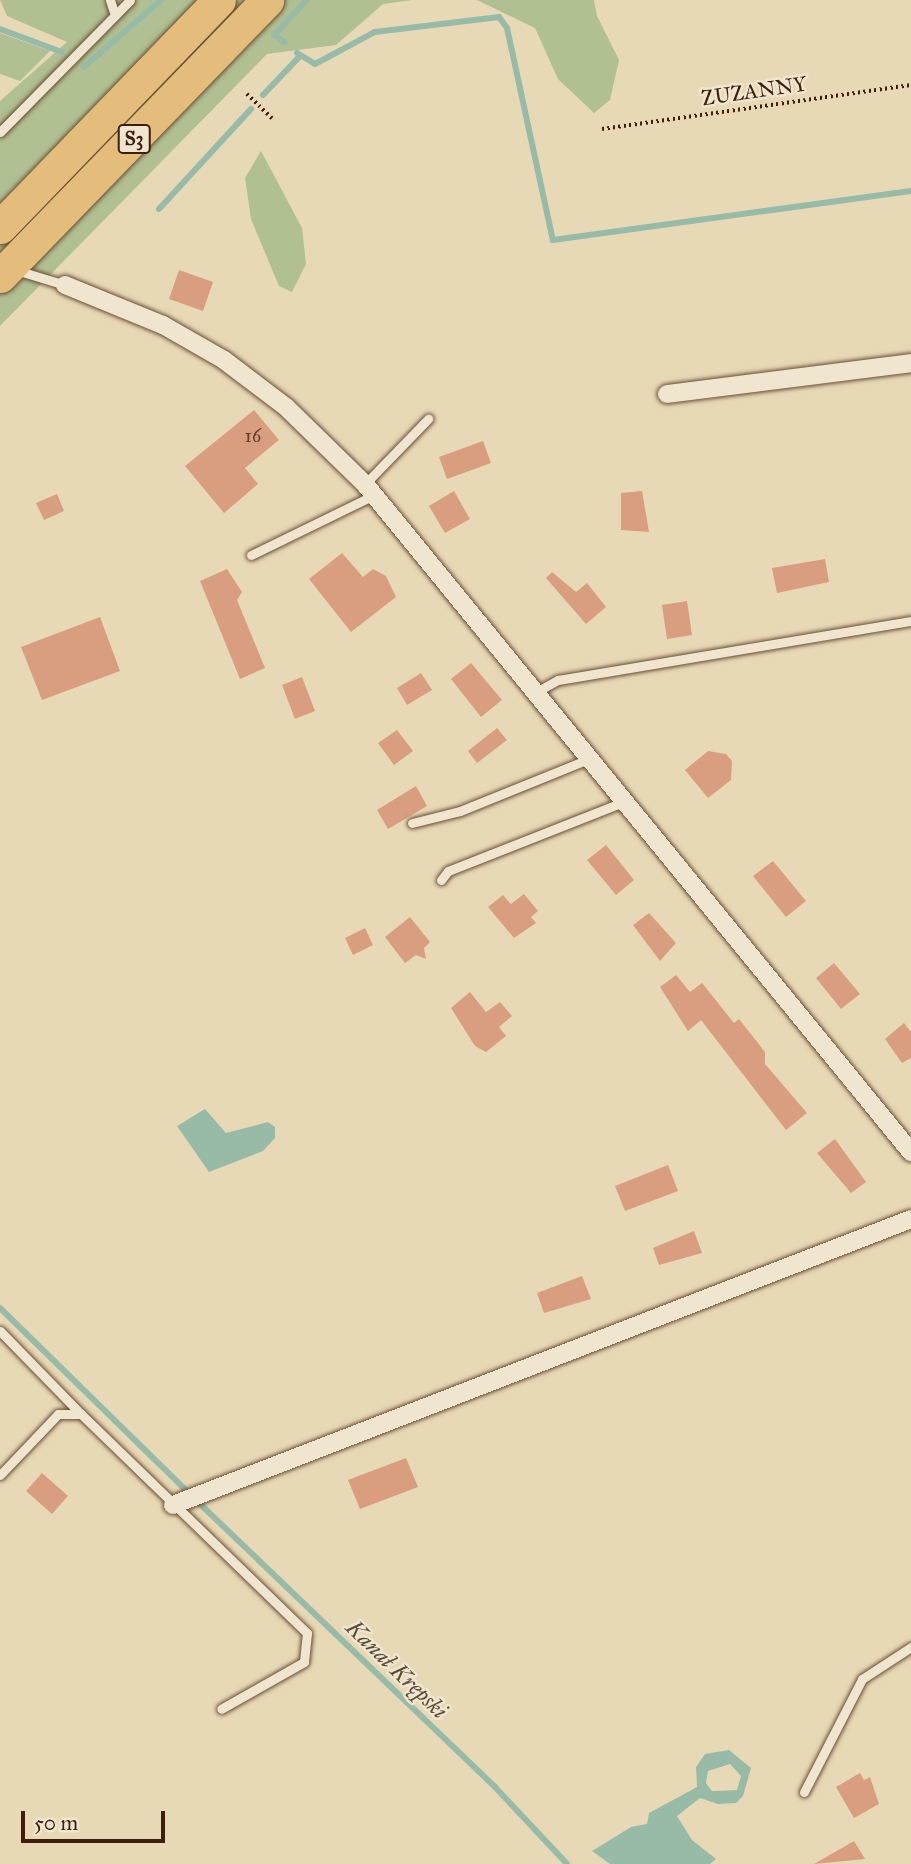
<!DOCTYPE html>
<html>
<head>
<meta charset="utf-8">
<style>
  body { margin:0 }
  #map { position:relative; width:911px; height:1864px; overflow:hidden; background:#e8d9b6; font-family:"IM FELL Great Primer",serif }
  div>[style] { position:absolute }
  [style*='--x'] { left:calc(var(--x)*1px); top:calc(var(--y)*1px); width:calc(var(--w)*1px); rotate:calc(var(--a)*1deg) }
  .green>* { inset:0; background:#b0c092 }
  .water>* { inset:0; background:#98bba8 }
  .stream>* { height:6px; margin:-3px; padding:0 3px; transform-origin:3px; border-radius:3px; background:#98bba8 }
  .building>* { inset:0; background:#d99e7f }
  .path>* { height:3.5px; margin-top:-1.75px; transform-origin:0; background:repeating-linear-gradient(90deg,#401f0a 0 2px,transparent 0 5.5px) }
  .roads { filter:drop-shadow(0 0 2px #6a4e35) drop-shadow(0 0 2px #6a4e35) }
  .lane>* { height:9px; margin:-4.5px; padding:0 4.5px; transform-origin:4.5px; border-radius:4.5px; background:#f0e6d0 }
  .street>* { height:18px; margin:-9px; padding:0 9px; transform-origin:9px; border-radius:9px; background:#f0e6d0 }
  .highway>* { height:33px; margin:-16.5px; padding:0 16.5px; transform-origin:16.5px; border-radius:16.5px; background:#e4bc7b }
  span { translate:-50% -50%; white-space:nowrap; text-align:center; line-height:1.15; -webkit-text-stroke:5px #f0e6d0; paint-order:stroke }
  .number-label { font-size:18px; color:#663f27 }
  .number-label span { -webkit-text-stroke-width:0 }
  .shield-label span { padding:2px 5px; background:#f0e6d0; border:2px solid; border-radius:5px; -webkit-text-stroke-width:0 }
  .shield-label { font-size:19px; color:#401f0a; font-weight:700 }
  .street-label { font-size:21px; color:#401f0a }
  .water-label { font-size:23px; color:#5a4e39; font-style:italic }
  .scale { position:absolute; left:21px; top:1811px; width:144px; height:32px; box-sizing:border-box; border:4px solid #401f0a; border-top:0; padding-left:9px; font-size:21px; line-height:24px; white-space:nowrap; color:#401f0a; -webkit-text-stroke:5px #f0e6d0; paint-order:stroke }
</style>
</head>
<body>
<div id="map">
  <div class="green">
    <i style="clip-path:polygon(0 0,412px 0,383px 4px,336px 45px,267px 54px,0 326px,0 101px,67px 42px,7px 16px)"></i>
    <i style="clip-path:polygon(477px 0,594px 0,597px 16px,619px 60px,610px 100px,594px 113px,558px 79px,535px 28px)"></i>
    <i style="clip-path:polygon(0 33px,50px 51px,20px 81px,0 74px)"></i>
    <i style="clip-path:polygon(261px 151px,302px 228px,306px 264px,292px 292px,279px 286px,251px 219px,245px 178px)"></i>
  </div>
  <div class="water">
    <i style="clip-path:polygon(205px 1109px,226px 1133px,268px 1122px,275px 1127px,275px 1138px,263px 1151px,209px 1172px,177px 1126px)"></i>
    <i style="clip-path:polygon(evenodd,729px 1750px,751px 1768px,743px 1796px,736px 1803px,718px 1804px,700px 1798px,677px 1816px,692px 1840px,716px 1859px,710px 1864px,610px 1864px,592px 1851px,631px 1827px,647px 1824px,649px 1813px,697px 1787px,696px 1767px,705px 1754px,729px 1750px,730px 1764px,741px 1776px,737px 1790px,712px 1791px,706px 1783px,708px 1771px,730px 1764px)"></i>
  </div>
  <div class="stream">
    <i style="--x:0;--y:29;--w:66;--a:20.4"></i>
    <i style="--x:284;--y:42;--w:12;--a:-145"></i>
    <i style="--x:274;--y:35;--w:48;--a:-46.7"></i>
    <i style="--x:297;--y:53;--w:21;--a:31"></i>
    <i style="--x:315;--y:64;--w:68;--a:-28.1"></i>
    <i style="--x:375;--y:32;--w:125;--a:-6.9"></i>
    <i style="--x:499;--y:17;--w:14;--a:54"></i>
    <i style="--x:507;--y:28;--w:217;--a:77.8"></i>
    <i style="--x:553;--y:240;--w:361;--a:-7.8"></i>
    <i style="--x:84;--y:67;--w:102;--a:-41"></i>
    <i style="--x:263;--y:95;--w:54;--a:-46.5"></i>
    <i style="--x:159;--y:209;--w:136;--a:-47.4"></i>
    <i style="--x:0;--y:1308;--w:262;--a:44.4"></i>
    <i style="--x:199;--y:1503;--w:410;--a:43.8"></i>
    <i style="--x:495;--y:1787;--w:105;--a:46.9"></i>
  </div>
  <div class="building">
    <i style="clip-path:polygon(179px 270px,213px 282px,203px 311px,169px 299px)"></i>
    <i style="clip-path:polygon(254px 410px,279px 440px,245px 468px,258px 484px,224px 513px,185px 466px)"></i>
    <i style="clip-path:polygon(483px 441px,491px 463px,447px 479px,439px 457px)"></i>
    <i style="clip-path:polygon(454px 491px,470px 519px,445px 533px,429px 506px)"></i>
    <i style="clip-path:polygon(642px 491px,649px 532px,621px 530px,621px 493px)"></i>
    <i style="clip-path:polygon(57px 494px,64px 511px,44px 520px,36px 503px)"></i>
    <i style="clip-path:polygon(342px 553px,363px 577px,373px 569px,386px 576px,396px 597px,351px 632px,309px 579px)"></i>
    <i style="clip-path:polygon(825px 559px,829px 582px,777px 593px,772px 568px)"></i>
    <i style="clip-path:polygon(227px 569px,242px 592px,237px 600px,265px 668px,240px 679px,200px 581px)"></i>
    <i style="clip-path:polygon(552px 572px,576px 592px,587px 583px,606px 607px,586px 624px,546px 578px)"></i>
    <i style="clip-path:polygon(687px 601px,692px 635px,667px 639px,662px 605px)"></i>
    <i style="clip-path:polygon(100px 617px,120px 671px,42px 700px,21px 647px)"></i>
    <i style="clip-path:polygon(471px 663px,502px 700px,481px 717px,451px 679px)"></i>
    <i style="clip-path:polygon(421px 673px,432px 690px,407px 705px,397px 688px)"></i>
    <i style="clip-path:polygon(302px 677px,315px 711px,295px 719px,282px 685px)"></i>
    <i style="clip-path:polygon(497px 728px,507px 740px,477px 763px,468px 751px)"></i>
    <i style="clip-path:polygon(397px 730px,413px 751px,394px 765px,378px 743px)"></i>
    <i style="clip-path:polygon(708px 751px,726px 754px,732px 761px,731px 780px,708px 798px,685px 770px)"></i>
    <i style="clip-path:polygon(416px 786px,427px 806px,388px 829px,377px 810px)"></i>
    <i style="clip-path:polygon(606px 845px,634px 880px,616px 895px,587px 860px)"></i>
    <i style="clip-path:polygon(773px 861px,806px 901px,786px 917px,753px 876px)"></i>
    <i style="clip-path:polygon(524px 894px,538px 911px,531px 917px,536px 923px,514px 938px,488px 907px,503px 895px,511px 904px)"></i>
    <i style="clip-path:polygon(649px 913px,676px 943px,660px 961px,633px 925px)"></i>
    <i style="clip-path:polygon(410px 917px,430px 942px,424px 948px,426px 959px,416px 955px,405px 963px,385px 937px)"></i>
    <i style="clip-path:polygon(365px 928px,373px 945px,353px 955px,345px 938px)"></i>
    <i style="clip-path:polygon(834px 963px,860px 994px,841px 1009px,816px 978px)"></i>
    <i style="clip-path:polygon(676px 975px,690px 992px,702px 983px,734px 1023px,739px 1019px,765px 1052px,765px 1064px,807px 1113px,786px 1130px,701px 1020px,688px 1031px,660px 987px)"></i>
    <i style="clip-path:polygon(470px 992px,486px 1012px,500px 1002px,512px 1016px,499px 1027px,506px 1036px,486px 1052px,475px 1046px,451px 1008px)"></i>
    <i style="clip-path:polygon(904px 1023px,911px 1032px,911px 1058px,902px 1063px,885px 1039px)"></i>
    <i style="clip-path:polygon(835px 1139px,866px 1182px,851px 1193px,817px 1153px)"></i>
    <i style="clip-path:polygon(668px 1165px,678px 1191px,625px 1211px,615px 1186px)"></i>
    <i style="clip-path:polygon(694px 1231px,702px 1253px,659px 1265px,653px 1248px)"></i>
    <i style="clip-path:polygon(582px 1276px,591px 1299px,544px 1313px,537px 1293px)"></i>
    <i style="clip-path:polygon(406px 1458px,418px 1487px,360px 1509px,348px 1480px)"></i>
    <i style="clip-path:polygon(42px 1473px,68px 1496px,52px 1514px,26px 1491px)"></i>
    <i style="clip-path:polygon(860px 1773px,864px 1780px,870px 1777px,879px 1804px,854px 1818px,836px 1787px)"></i>
    <i style="clip-path:polygon(854px 1841px,865px 1859px,814px 1864px)"></i>
  </div>
  <div class="path">
    <i style="--x:247;--y:94;--w:35;--a:44"></i>
    <i style="--x:602;--y:129;--w:312;--a:-8.1"></i>
  </div>
  <div class="roads">
    <div class="lane">
      <i style="--x:110;--y:0;--w:16;--a:72"></i>
      <i style="--x:0;--y:132;--w:185;--a:-45.4"></i>
      <i style="--x:16;--y:270;--w:51;--a:17"></i>
      <i style="--x:365;--y:484;--w:91;--a:-45.9"></i>
      <i style="--x:251;--y:555;--w:137;--a:-26"></i>
      <i style="--x:536;--y:692;--w:25;--a:-29"></i>
      <i style="--x:558;--y:680;--w:358;--a:-9.5"></i>
      <i style="--x:412;--y:823;--w:49;--a:-14"></i>
      <i style="--x:460;--y:811;--w:139;--a:-22"></i>
      <i style="--x:441;--y:880;--w:11;--a:-52"></i>
      <i style="--x:448;--y:871;--w:191;--a:-21.5"></i>
      <i style="--x:0;--y:1331;--w:116;--a:45.7"></i>
      <i style="--x:0;--y:1475;--w:84;--a:-46.4"></i>
      <i style="--x:58;--y:1414;--w:23;--a:0"></i>
      <i style="--x:81;--y:1414;--w:315;--a:44.1"></i>
      <i style="--x:307;--y:1633;--w:29;--a:96"></i>
      <i style="--x:304;--y:1662;--w:95;--a:150.5"></i>
      <i style="--x:804;--y:1792;--w:127;--a:-62.8"></i>
      <i style="--x:862;--y:1679;--w:59;--a:-33.1"></i>
    </div>
    <div class="street">
      <i style="--x:65;--y:285;--w:106;--a:22.2"></i>
      <i style="--x:163;--y:325;--w:70;--a:29.8"></i>
      <i style="--x:224;--y:360;--w:78;--a:37.2"></i>
      <i style="--x:286;--y:407;--w:110;--a:44.3"></i>
      <i style="--x:365;--y:484;--w:863;--a:50.74"></i>
      <i style="--x:667;--y:394;--w:246;--a:-7.2"></i>
      <i style="--x:173;--y:1505;--w:791;--a:-21.18"></i>
    </div>
    <div class="highway">
      <i style="--x:0;--y:227;--w:315;--a:-46"></i>
      <i style="--x:0;--y:276;--w:384;--a:-45.9"></i>
    </div>
  </div>
  <div class="number-label">
    <span style="left:253px;top:436px">16</span>
  </div>
  <div class="shield-label">
    <span style="left:134px;top:139px">S3</span>
  </div>
  <div class="street-label">
    <span style="left:754px;top:91px;rotate:-8deg">ZUZANNY</span>
  </div>
  <div class="water-label">
    <span style="left:397px;top:1669px;rotate:44deg">Kanał Krępski</span>
  </div>
  <div class="scale">50 m</div>
</div>
</body>
</html>
